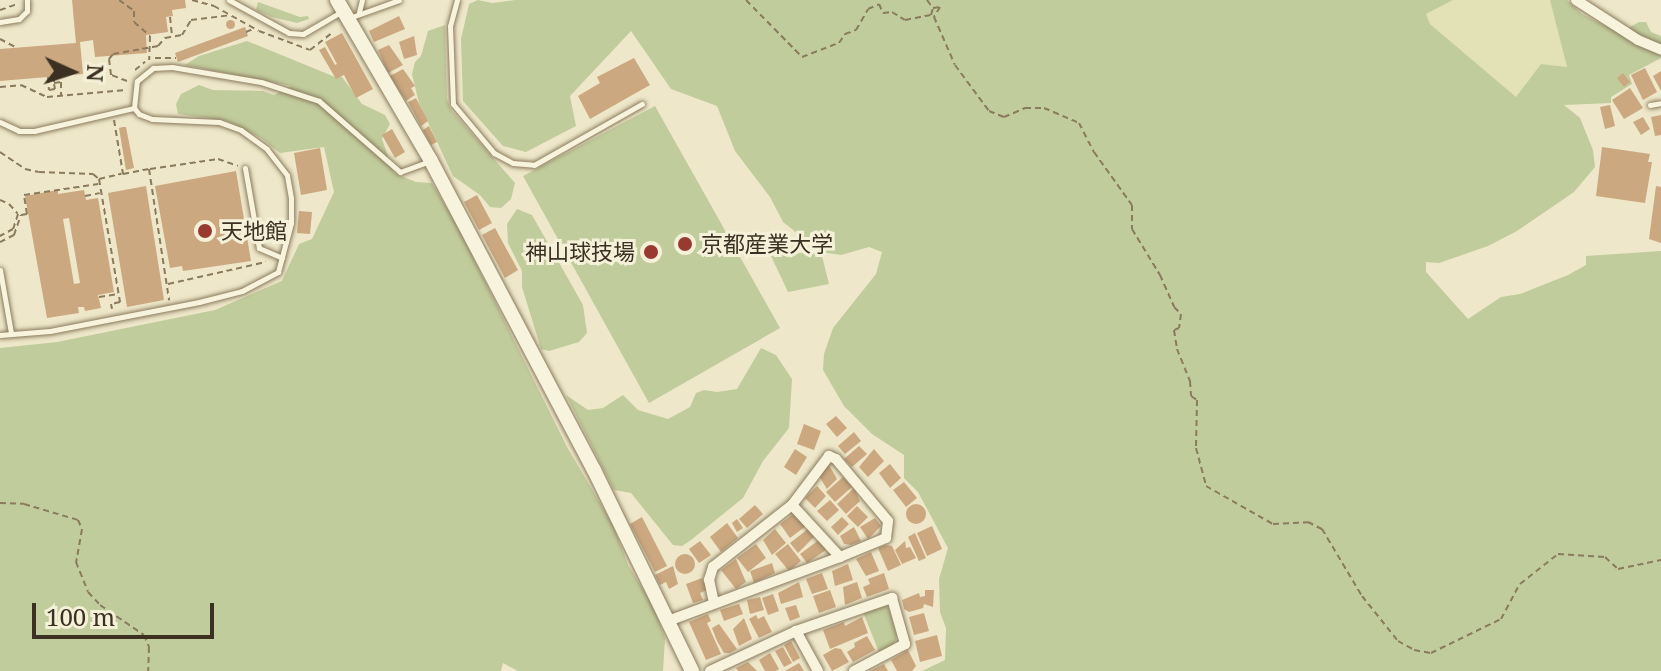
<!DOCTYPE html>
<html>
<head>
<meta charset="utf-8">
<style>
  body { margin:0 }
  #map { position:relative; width:1661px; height:671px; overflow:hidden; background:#eee7c9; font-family:"Noto Serif","Noto Sans JP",serif }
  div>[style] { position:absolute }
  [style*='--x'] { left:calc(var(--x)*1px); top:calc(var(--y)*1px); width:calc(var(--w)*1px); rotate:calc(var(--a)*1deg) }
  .farmland>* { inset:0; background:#e3e1b6 }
  .green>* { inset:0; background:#c1cc9c }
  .building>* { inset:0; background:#cba87f }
  .round { border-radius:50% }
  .path>* { height:2px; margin-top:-1px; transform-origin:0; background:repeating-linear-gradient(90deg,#8a7a5e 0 6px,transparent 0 10px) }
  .roads { filter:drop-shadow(0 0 2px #8a7a5e) drop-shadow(0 0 2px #8a7a5e) }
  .lane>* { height:5px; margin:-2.5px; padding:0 2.5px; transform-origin:2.5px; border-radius:2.5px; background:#f8f3dc }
  .street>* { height:10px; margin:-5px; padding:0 5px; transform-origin:5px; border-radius:5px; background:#f8f3dc }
  .secondary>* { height:14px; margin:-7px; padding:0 7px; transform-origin:7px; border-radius:7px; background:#f8f3dc }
  .dots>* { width:22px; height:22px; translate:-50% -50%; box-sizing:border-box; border:4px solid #f5f0d8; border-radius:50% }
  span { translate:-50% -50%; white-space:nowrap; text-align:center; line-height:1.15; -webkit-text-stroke:6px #f5f0d8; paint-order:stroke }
  .poi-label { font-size:22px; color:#3b3021 }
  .left { translate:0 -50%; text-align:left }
  .right { translate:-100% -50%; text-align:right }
  .north { position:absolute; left:32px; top:32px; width:80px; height:80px; -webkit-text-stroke:6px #f5f0d8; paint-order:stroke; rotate:93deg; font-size:22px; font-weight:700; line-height:32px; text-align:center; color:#3b3021 }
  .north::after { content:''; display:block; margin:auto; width:28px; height:36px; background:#3b3021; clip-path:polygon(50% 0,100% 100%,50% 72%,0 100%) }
  .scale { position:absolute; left:32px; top:603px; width:182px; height:36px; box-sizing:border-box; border:4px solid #3b3021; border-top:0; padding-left:10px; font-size:24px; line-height:28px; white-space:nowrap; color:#3b3021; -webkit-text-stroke:6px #f5f0d8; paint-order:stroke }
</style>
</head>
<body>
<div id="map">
  <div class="farmland">
    <i style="clip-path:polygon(1453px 0,1550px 0,1567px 67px,1541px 64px,1516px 97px,1430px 24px,1426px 14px)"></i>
  </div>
  <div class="green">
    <i style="clip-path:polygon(478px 0,492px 3px,515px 0,1453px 0,1426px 14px,1430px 24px,1516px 97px,1541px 64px,1567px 67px,1550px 0,1567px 0,1582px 14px,1661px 54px,1661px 58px,1629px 75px,1632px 84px,1611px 97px,1611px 103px,1564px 105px,1580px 118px,1593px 150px,1595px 167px,1574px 192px,1517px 231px,1488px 246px,1439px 263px,1426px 262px,1426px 272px,1468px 319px,1501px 297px,1520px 294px,1568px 275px,1586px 265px,1586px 256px,1661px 251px,1661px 671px,922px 671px,945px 660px,946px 628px,940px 612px,939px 579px,948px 548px,918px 492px,904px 478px,904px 455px,872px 434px,844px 406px,823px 370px,824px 354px,833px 328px,876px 274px,882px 252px,869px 247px,841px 255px,821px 252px,829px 284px,788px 292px,771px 256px,820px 251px,783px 222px,770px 197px,735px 151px,717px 106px,671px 89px,631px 31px,570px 96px,576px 126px,526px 152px,503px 146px,463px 101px,461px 39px,469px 4px)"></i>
    <i style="clip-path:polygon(258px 2px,300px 17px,308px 16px,309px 19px,297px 23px,272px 17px,256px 10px)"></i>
    <i style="clip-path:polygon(1639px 22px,1646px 22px,1651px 32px,1661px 36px,1661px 47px,1631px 32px,1630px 27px)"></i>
    <i style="clip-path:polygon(445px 25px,447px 99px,451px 110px,515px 183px,511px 199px,501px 208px,490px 207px,480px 195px,453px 176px,419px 103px,412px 74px,415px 62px,421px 56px,428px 31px)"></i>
    <i style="clip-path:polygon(247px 41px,335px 77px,342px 77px,362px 104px,385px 115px,390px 124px,382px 139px,394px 173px,416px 182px,432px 183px,458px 227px,567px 447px,613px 525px,628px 565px,653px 605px,665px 638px,663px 671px,518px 671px,503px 663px,501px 671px,0 671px,0 348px,57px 342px,215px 310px,282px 281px,299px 244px,312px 239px,334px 192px,324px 147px,280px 153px,261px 138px,227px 121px,178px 114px,176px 104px,181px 94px,199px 85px,213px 90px,263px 91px,274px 95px,291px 86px,185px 65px,199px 56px)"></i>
    <i style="clip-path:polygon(655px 106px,780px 328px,649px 403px,523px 176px)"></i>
    <i style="clip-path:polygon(517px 209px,532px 215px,583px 305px,587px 333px,579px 342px,549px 351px,541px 349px,522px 287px,522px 271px,508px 243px,507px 224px)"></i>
    <i style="clip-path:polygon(761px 348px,776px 355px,792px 379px,789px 428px,763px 461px,743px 498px,691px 540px,682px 546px,673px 545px,631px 493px,614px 490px,566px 395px,588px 410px,603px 408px,623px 395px,638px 410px,668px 419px,690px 407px,696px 393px,704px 390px,717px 392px,737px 389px)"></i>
    <i style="clip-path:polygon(884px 605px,889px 609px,897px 636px,893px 646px,879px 652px,863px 612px)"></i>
  </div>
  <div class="building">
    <i style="clip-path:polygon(72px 0,185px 0,186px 8px,172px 10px,173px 16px,166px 17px,168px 32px,146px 35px,147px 53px,95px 57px,93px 40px,80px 42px,83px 74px,0 81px,0 49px,76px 43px)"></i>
    <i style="clip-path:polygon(399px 16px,405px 29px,374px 42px,369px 31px)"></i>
    <i class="round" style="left:225.5px;top:19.5px;width:9px;height:9px"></i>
    <i style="clip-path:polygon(245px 27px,248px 36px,178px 62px,175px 53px)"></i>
    <i style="clip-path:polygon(342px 33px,373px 89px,356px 98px,344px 75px,336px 79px,319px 50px,325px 47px,335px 65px,337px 64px,325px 42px)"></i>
    <i style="clip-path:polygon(414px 36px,417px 55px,404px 59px,399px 42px)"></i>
    <i style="clip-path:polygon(389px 45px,403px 65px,388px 73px,378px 50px)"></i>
    <i style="clip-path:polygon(634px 58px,650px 85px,590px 119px,578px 96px,600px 83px,597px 77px)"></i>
    <i style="clip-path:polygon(1645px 68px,1657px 92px,1643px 100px,1631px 75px)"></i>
    <i style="clip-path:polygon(403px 69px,415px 86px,411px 88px,415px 95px,406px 101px,390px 76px)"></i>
    <i style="clip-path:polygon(1661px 71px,1661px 91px,1653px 76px)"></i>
    <i style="clip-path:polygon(1623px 73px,1630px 82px,1624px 87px,1617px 78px)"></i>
    <i style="clip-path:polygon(1630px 88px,1643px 108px,1624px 119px,1612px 100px)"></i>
    <i style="clip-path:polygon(416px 98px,428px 121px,421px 126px,408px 102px)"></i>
    <i style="clip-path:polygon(1610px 105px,1615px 126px,1605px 129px,1600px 107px)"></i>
    <i style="clip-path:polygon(1661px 115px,1661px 135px,1655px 136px,1651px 117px)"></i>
    <i style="clip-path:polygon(1643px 117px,1650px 129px,1641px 135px,1633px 122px)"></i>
    <i style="clip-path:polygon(429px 126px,437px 142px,431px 145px,423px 130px)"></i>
    <i style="clip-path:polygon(123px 127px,126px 127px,134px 168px,126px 170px,119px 128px)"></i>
    <i style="clip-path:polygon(392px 129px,405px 152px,395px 158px,382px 135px)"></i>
    <i style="clip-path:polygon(1602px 147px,1650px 154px,1648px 162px,1652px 162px,1645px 203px,1596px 196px)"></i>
    <i style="clip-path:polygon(320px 148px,327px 190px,301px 195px,294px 153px)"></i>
    <i style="clip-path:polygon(236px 171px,251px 261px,183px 271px,182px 266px,170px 268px,155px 186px)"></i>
    <i style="clip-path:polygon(146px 186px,164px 300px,127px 307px,108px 193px)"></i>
    <i style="clip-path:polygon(1656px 186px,1661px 187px,1661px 243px,1649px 239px)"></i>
    <i style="clip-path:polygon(evenodd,58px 190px,58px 194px,84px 190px,86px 200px,98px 198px,114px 292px,98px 295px,101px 308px,85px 311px,84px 307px,78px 307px,79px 313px,47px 318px,25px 196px,58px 190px,69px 218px,80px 283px,74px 284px,63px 219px,69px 218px)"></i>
    <i style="clip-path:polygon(477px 195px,492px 223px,479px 230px,464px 202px)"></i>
    <i style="clip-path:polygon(299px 211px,312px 212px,310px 234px,297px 233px)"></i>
    <i style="clip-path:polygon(495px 228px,518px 270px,505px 278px,482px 235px)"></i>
    <i style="clip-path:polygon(836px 416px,847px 428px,837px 437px,826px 424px)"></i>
    <i style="clip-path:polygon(804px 424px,821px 431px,814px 450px,797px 444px)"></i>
    <i style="clip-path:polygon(854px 432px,861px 441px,845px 454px,838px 446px)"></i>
    <i style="clip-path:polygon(859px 446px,867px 454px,852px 467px,844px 459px)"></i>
    <i style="clip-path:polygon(795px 449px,807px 457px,796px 475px,784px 467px)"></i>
    <i style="clip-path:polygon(874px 449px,884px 461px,868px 477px,859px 467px)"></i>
    <i style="clip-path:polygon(890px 464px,901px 478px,890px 488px,879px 473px)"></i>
    <i style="clip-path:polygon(829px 465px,837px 479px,827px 489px,819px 476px)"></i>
    <i style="clip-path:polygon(843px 477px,852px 487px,835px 502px,826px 492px)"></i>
    <i style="clip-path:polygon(904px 482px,917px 498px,906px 507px,893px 490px)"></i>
    <i style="clip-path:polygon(817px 486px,826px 496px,815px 508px,805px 498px)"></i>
    <i style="clip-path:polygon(854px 488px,860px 501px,846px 514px,837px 504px)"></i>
    <i style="clip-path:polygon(830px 500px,839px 510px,827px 521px,817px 511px)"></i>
    <i class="round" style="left:906px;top:504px;width:20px;height:20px"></i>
    <i style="clip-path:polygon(755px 505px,763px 514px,747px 528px,739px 519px)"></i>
    <i style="clip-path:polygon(857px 506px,868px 517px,858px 527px,847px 516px)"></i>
    <i style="clip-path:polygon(796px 512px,806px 526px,790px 538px,780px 524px)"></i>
    <i style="clip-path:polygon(642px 517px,667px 566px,655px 572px,630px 524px)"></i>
    <i style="clip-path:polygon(842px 517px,849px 524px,838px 535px,831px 527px)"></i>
    <i style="clip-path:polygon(875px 518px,881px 526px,868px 539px,860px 527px)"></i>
    <i style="clip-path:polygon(737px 519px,743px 528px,737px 532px,732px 523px)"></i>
    <i style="clip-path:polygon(727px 523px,738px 538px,721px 552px,710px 537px)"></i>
    <i style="clip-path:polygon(932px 526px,942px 549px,927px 556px,917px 533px)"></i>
    <i style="clip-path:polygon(854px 527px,861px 541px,851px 545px,844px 544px,840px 536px)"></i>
    <i style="clip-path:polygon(775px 529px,786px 543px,772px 555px,763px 540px)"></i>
    <i style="clip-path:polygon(808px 529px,814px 537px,798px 553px,790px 543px)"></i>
    <i style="clip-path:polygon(915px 533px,926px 558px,919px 561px,908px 537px)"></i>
    <i style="clip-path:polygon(819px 540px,826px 550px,807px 563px,800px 554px)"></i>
    <i style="clip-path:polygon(700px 541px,711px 555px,699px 563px,689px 549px)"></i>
    <i style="clip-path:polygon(905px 541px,906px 548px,910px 547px,916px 558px,902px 564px,895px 550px)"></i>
    <i style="clip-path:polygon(756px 544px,766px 558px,748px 572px,737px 558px)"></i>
    <i style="clip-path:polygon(788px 544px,801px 561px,789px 571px,775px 554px)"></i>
    <i style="clip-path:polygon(886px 545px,892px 546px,901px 565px,888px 571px,878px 548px)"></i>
    <i style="clip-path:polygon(871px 552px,879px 571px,866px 576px,856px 559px)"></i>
    <i class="round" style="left:675px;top:554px;width:20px;height:20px"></i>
    <i style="clip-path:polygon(736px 559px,746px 582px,736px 589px,721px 570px)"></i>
    <i style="clip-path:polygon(772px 563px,775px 573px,754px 583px,750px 571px)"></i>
    <i style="clip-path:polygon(848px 564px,853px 580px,835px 586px,832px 571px)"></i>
    <i style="clip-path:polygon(673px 566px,678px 584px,669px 589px,666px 582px,660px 585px,655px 575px)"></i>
    <i style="clip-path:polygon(822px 573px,828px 589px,812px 594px,806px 579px)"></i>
    <i style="clip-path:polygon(884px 573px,889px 589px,867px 597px,863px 587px,870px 584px,868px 579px)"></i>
    <i style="clip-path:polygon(702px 578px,707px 590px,700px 593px,703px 600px,693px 603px,686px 584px)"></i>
    <i style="clip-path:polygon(799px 582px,803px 597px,781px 604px,778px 593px)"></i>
    <i style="clip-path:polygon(857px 582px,862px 598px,845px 605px,843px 587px)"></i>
    <i style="clip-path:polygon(830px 590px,836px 607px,819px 613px,813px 596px)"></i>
    <i style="clip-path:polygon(925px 590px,934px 590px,933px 607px,924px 604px,923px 608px,909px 612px,904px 609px,902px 600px,919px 593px,920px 597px,925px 596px)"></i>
    <i style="clip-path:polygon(773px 594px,779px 611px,768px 615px,762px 598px)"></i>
    <i style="clip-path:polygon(760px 597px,764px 610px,750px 614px,747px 600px)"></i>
    <i style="clip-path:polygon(739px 604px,743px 614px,724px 621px,720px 610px)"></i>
    <i style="clip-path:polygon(796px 605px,800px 617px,790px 621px,785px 608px)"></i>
    <i style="clip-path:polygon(924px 613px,929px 631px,914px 635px,909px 617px)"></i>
    <i style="clip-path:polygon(708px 614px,711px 621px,707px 623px,721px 654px,706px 660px,689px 622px)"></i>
    <i style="clip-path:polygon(756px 615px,758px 619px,764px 616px,772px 632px,759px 638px,749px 619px)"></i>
    <i style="clip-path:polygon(862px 617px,868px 633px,830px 649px,823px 630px,844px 622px,845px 626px)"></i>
    <i style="clip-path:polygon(744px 618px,752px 639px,739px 646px,733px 629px)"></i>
    <i style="clip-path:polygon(719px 624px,737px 649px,730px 653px,724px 653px,717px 641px,712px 628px)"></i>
    <i style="clip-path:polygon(937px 635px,942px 656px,920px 662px,915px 641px)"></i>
    <i style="clip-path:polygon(867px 636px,875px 650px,853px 662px,847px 652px,855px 647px,854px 643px)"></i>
    <i style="clip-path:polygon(791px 641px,800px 658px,793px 662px,784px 645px)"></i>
    <i style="clip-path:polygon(783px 647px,792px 663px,784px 667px,775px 651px)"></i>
    <i style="clip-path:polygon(835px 648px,841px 649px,849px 662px,832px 671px,823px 655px)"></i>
    <i style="clip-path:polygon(908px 650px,916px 666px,912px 671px,897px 671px,891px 660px)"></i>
    <i style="clip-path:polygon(770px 653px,779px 669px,776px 671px,765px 671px,759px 660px)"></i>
    <i style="clip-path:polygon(748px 662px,757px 671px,738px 671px,736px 668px)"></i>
    <i style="clip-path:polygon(799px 663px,804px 671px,785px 671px)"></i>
    <i style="clip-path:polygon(884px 664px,888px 671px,870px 671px)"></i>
  </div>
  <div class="path">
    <i style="--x:119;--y:0;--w:19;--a:36"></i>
    <i style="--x:134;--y:11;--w:11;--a:90"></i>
    <i style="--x:134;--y:22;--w:21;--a:41"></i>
    <i style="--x:150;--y:36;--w:24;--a:92"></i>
    <i style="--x:192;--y:0;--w:23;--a:15"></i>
    <i style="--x:214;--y:6;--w:51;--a:29.1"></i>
    <i style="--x:259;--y:31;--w:54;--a:20.4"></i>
    <i style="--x:310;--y:50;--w:29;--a:-38"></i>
    <i style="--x:746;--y:0;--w:80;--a:45.5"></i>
    <i style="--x:802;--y:57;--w:40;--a:-21"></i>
    <i style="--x:839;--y:43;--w:11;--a:-56"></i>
    <i style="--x:845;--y:34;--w:12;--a:-20"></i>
    <i style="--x:856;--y:30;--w:24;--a:-60"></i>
    <i style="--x:868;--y:9;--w:12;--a:-24"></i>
    <i style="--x:879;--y:4;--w:10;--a:66"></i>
    <i style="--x:883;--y:13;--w:9;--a:-6"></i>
    <i style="--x:892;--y:12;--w:15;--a:32"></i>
    <i style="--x:905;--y:20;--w:26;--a:-11"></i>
    <i style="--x:931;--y:15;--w:7;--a:-74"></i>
    <i style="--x:933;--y:8;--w:7;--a:-8"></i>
    <i style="--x:940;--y:7;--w:12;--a:121"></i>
    <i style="--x:934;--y:17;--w:52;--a:66.4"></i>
    <i style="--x:955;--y:65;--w:57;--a:53.5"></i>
    <i style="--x:989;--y:111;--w:16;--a:22"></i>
    <i style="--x:1004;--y:117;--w:23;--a:-23"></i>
    <i style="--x:1025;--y:108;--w:19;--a:0"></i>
    <i style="--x:1044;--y:108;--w:38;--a:23"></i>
    <i style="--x:1079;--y:123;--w:33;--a:63"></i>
    <i style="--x:1094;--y:152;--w:65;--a:54.4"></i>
    <i style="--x:1132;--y:205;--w:24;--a:90"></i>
    <i style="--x:1132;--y:229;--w:54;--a:58.7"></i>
    <i style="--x:1160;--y:275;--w:35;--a:66"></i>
    <i style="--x:1174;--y:307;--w:10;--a:45"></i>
    <i style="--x:1181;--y:314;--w:14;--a:98"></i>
    <i style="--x:1179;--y:328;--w:5;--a:158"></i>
    <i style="--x:1174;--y:330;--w:19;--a:81"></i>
    <i style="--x:1177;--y:349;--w:35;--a:68"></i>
    <i style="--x:1190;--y:381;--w:15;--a:86"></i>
    <i style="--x:1191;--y:396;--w:7;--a:34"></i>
    <i style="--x:1197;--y:400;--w:48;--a:91.2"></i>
    <i style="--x:1196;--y:448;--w:39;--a:75"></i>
    <i style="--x:1206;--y:486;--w:77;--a:29.6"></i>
    <i style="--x:1273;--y:524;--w:35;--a:-3"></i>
    <i style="--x:1308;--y:522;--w:16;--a:27"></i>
    <i style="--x:1322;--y:529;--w:78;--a:59.2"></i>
    <i style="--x:1362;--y:596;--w:58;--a:51.3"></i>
    <i style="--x:1398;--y:641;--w:18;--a:29"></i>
    <i style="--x:1414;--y:650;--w:17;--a:10"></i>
    <i style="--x:1431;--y:653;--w:78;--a:-25.9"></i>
    <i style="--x:1501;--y:619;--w:40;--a:-62"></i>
    <i style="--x:1520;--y:584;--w:48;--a:-38.3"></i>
    <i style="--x:1558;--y:554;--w:47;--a:3.7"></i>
    <i style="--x:1605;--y:557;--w:18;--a:43"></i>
    <i style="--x:1618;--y:569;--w:44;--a:-11.8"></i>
    <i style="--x:927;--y:0;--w:9;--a:54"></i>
    <i style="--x:0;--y:10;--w:18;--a:-19"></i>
    <i style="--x:170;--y:17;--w:19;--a:84"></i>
    <i style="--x:246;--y:32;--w:8;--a:-23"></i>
    <i style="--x:0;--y:39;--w:17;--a:28"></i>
    <i style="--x:155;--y:58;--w:21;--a:0"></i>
    <i style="--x:135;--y:70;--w:13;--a:-39"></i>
    <i style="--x:54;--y:76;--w:7;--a:90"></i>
    <i style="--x:54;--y:83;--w:7;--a:-8"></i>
    <i style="--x:61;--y:82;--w:13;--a:90"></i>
    <i style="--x:48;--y:77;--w:13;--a:86"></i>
    <i style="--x:49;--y:90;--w:6;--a:-9"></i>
    <i style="--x:55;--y:89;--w:5;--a:-101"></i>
    <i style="--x:127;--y:81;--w:17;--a:-159"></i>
    <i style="--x:111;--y:75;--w:16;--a:-97"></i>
    <i style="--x:109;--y:59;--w:6;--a:-51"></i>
    <i style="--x:113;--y:54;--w:46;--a:-10.1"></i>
    <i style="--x:158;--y:46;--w:11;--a:-49"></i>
    <i style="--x:165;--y:38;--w:17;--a:-10"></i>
    <i style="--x:182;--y:35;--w:17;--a:-59"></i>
    <i style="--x:191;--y:20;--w:38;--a:-7"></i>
    <i style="--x:0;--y:87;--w:21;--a:-5"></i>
    <i style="--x:21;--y:85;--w:29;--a:25"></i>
    <i style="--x:47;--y:97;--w:79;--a:-5.1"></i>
    <i style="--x:114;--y:120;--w:55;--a:80.5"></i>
    <i style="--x:123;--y:174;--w:26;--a:-11"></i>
    <i style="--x:149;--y:169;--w:133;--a:81.3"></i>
    <i style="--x:0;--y:152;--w:30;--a:34"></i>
    <i style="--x:25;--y:169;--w:14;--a:12"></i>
    <i style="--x:39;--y:172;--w:54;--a:2.1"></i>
    <i style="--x:93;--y:174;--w:8;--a:40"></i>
    <i style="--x:99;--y:179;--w:23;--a:-13"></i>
    <i style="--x:150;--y:169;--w:69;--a:-8.4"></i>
    <i style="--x:218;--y:159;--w:21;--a:19"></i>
    <i style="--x:99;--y:179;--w:125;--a:80.3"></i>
    <i style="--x:120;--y:302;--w:9;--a:167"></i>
    <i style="--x:111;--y:304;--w:5;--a:79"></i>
    <i style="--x:85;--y:196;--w:15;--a:-11"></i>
    <i style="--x:0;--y:200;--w:10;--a:24"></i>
    <i style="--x:9;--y:204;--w:13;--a:48"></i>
    <i style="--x:18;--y:214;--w:16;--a:108"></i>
    <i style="--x:13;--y:229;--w:15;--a:152"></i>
    <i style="--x:0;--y:242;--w:16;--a:-27"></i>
    <i style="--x:14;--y:235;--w:21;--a:-71"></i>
    <i style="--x:21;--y:215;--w:6;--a:-9"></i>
    <i style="--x:27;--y:214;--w:19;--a:-99"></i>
    <i style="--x:24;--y:195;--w:75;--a:-8.5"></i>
    <i style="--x:168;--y:284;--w:100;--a:-12.7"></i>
    <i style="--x:99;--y:297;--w:18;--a:-9"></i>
    <i style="--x:0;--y:503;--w:24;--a:2"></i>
    <i style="--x:24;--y:504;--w:56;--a:16.5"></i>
    <i style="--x:78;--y:520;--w:10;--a:66"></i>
    <i style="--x:82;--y:529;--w:34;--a:100"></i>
    <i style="--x:76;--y:562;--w:32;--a:68"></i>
    <i style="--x:88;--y:592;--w:18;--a:47"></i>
    <i style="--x:100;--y:605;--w:53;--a:34.3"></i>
    <i style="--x:144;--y:635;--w:13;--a:67"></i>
    <i style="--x:149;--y:647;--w:24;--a:92"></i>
  </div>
  <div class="roads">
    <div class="lane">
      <i style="--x:229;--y:0;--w:68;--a:28.8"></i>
      <i style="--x:289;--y:33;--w:14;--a:4"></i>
      <i style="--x:303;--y:34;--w:44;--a:-30.1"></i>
      <i style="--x:457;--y:0;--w:27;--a:105"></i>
      <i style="--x:450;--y:26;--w:78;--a:87.8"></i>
      <i style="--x:453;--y:104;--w:64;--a:50.1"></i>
      <i style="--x:494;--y:153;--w:21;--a:28"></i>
      <i style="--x:513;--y:163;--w:21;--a:5"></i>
      <i style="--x:534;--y:165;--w:124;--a:-29.5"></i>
      <i style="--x:359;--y:12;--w:12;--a:-76"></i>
      <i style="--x:349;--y:18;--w:53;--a:-19.8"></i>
      <i style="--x:0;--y:22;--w:19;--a:-9"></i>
      <i style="--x:19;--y:19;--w:11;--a:-45"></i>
      <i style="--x:27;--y:11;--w:11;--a:-90"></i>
      <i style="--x:1650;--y:105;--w:11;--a:-10"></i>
      <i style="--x:0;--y:122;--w:21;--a:25"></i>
      <i style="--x:19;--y:131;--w:15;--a:0"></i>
      <i style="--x:34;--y:131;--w:103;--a:-13"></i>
      <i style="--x:245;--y:168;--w:81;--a:80.1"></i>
      <i style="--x:259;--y:248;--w:25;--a:23"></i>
      <i style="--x:0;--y:270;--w:64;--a:80.1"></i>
      <i style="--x:0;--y:335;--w:50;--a:-4.6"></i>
      <i style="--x:50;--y:331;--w:152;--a:-11"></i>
      <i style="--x:199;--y:302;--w:44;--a:-14.3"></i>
      <i style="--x:242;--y:291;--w:41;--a:-27.8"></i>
      <i style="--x:278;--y:272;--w:51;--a:-75.1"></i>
      <i style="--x:291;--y:223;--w:25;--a:-90"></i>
      <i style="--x:291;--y:198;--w:23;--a:-100"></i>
      <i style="--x:287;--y:175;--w:33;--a:-128"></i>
      <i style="--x:267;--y:149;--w:32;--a:-144"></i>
      <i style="--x:241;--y:130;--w:23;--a:-160"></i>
      <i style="--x:219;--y:122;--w:67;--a:-177.4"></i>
      <i style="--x:152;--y:119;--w:14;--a:-159"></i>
      <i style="--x:139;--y:114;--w:8;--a:-130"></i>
      <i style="--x:134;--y:108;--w:27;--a:-84"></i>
      <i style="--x:137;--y:81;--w:21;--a:-39"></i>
      <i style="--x:153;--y:68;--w:19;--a:-3"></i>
      <i style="--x:172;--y:67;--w:90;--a:9.6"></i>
      <i style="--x:261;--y:82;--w:61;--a:18.1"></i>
      <i style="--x:319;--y:101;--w:108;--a:41.2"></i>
      <i style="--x:400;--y:172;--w:33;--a:-20"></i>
    </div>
    <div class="street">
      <i style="--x:1576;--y:0;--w:74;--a:32.8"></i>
      <i style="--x:1638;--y:40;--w:25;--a:23"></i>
      <i style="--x:714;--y:603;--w:24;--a:-102"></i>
      <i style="--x:709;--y:580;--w:14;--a:-73"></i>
      <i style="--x:713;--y:567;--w:100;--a:-38.1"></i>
      <i style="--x:668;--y:621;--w:184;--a:-20.4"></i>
      <i style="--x:840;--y:557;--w:50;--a:-22.4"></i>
      <i style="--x:886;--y:538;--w:17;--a:-83"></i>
      <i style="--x:888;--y:521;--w:81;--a:-130"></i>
      <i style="--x:836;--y:459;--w:8;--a:-157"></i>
      <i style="--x:829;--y:456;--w:61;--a:127.1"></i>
      <i style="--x:792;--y:505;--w:71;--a:47.3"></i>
      <i style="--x:710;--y:671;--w:95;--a:-24.9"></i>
      <i style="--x:818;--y:671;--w:46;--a:-118.8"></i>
      <i style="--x:796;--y:631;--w:102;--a:-19"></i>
      <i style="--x:892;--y:598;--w:48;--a:74.2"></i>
      <i style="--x:905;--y:644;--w:58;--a:152.1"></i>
    </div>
    <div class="secondary">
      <i style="--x:337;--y:0;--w:186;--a:59.7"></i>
      <i style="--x:431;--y:161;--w:349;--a:62.2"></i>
      <i style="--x:594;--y:470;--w:224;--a:64"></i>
    </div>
  </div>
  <div class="dots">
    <i style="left:205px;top:231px;background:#983a2f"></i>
    <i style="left:685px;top:244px;background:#983a2f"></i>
    <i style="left:651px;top:252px;background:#983a2f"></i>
  </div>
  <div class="poi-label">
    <span class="left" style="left:221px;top:231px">天地館</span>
    <span class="left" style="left:701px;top:244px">京都産業大学</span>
    <span class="right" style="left:635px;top:252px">神山球技場</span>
  </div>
  <div class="north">N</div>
  <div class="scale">100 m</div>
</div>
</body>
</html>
